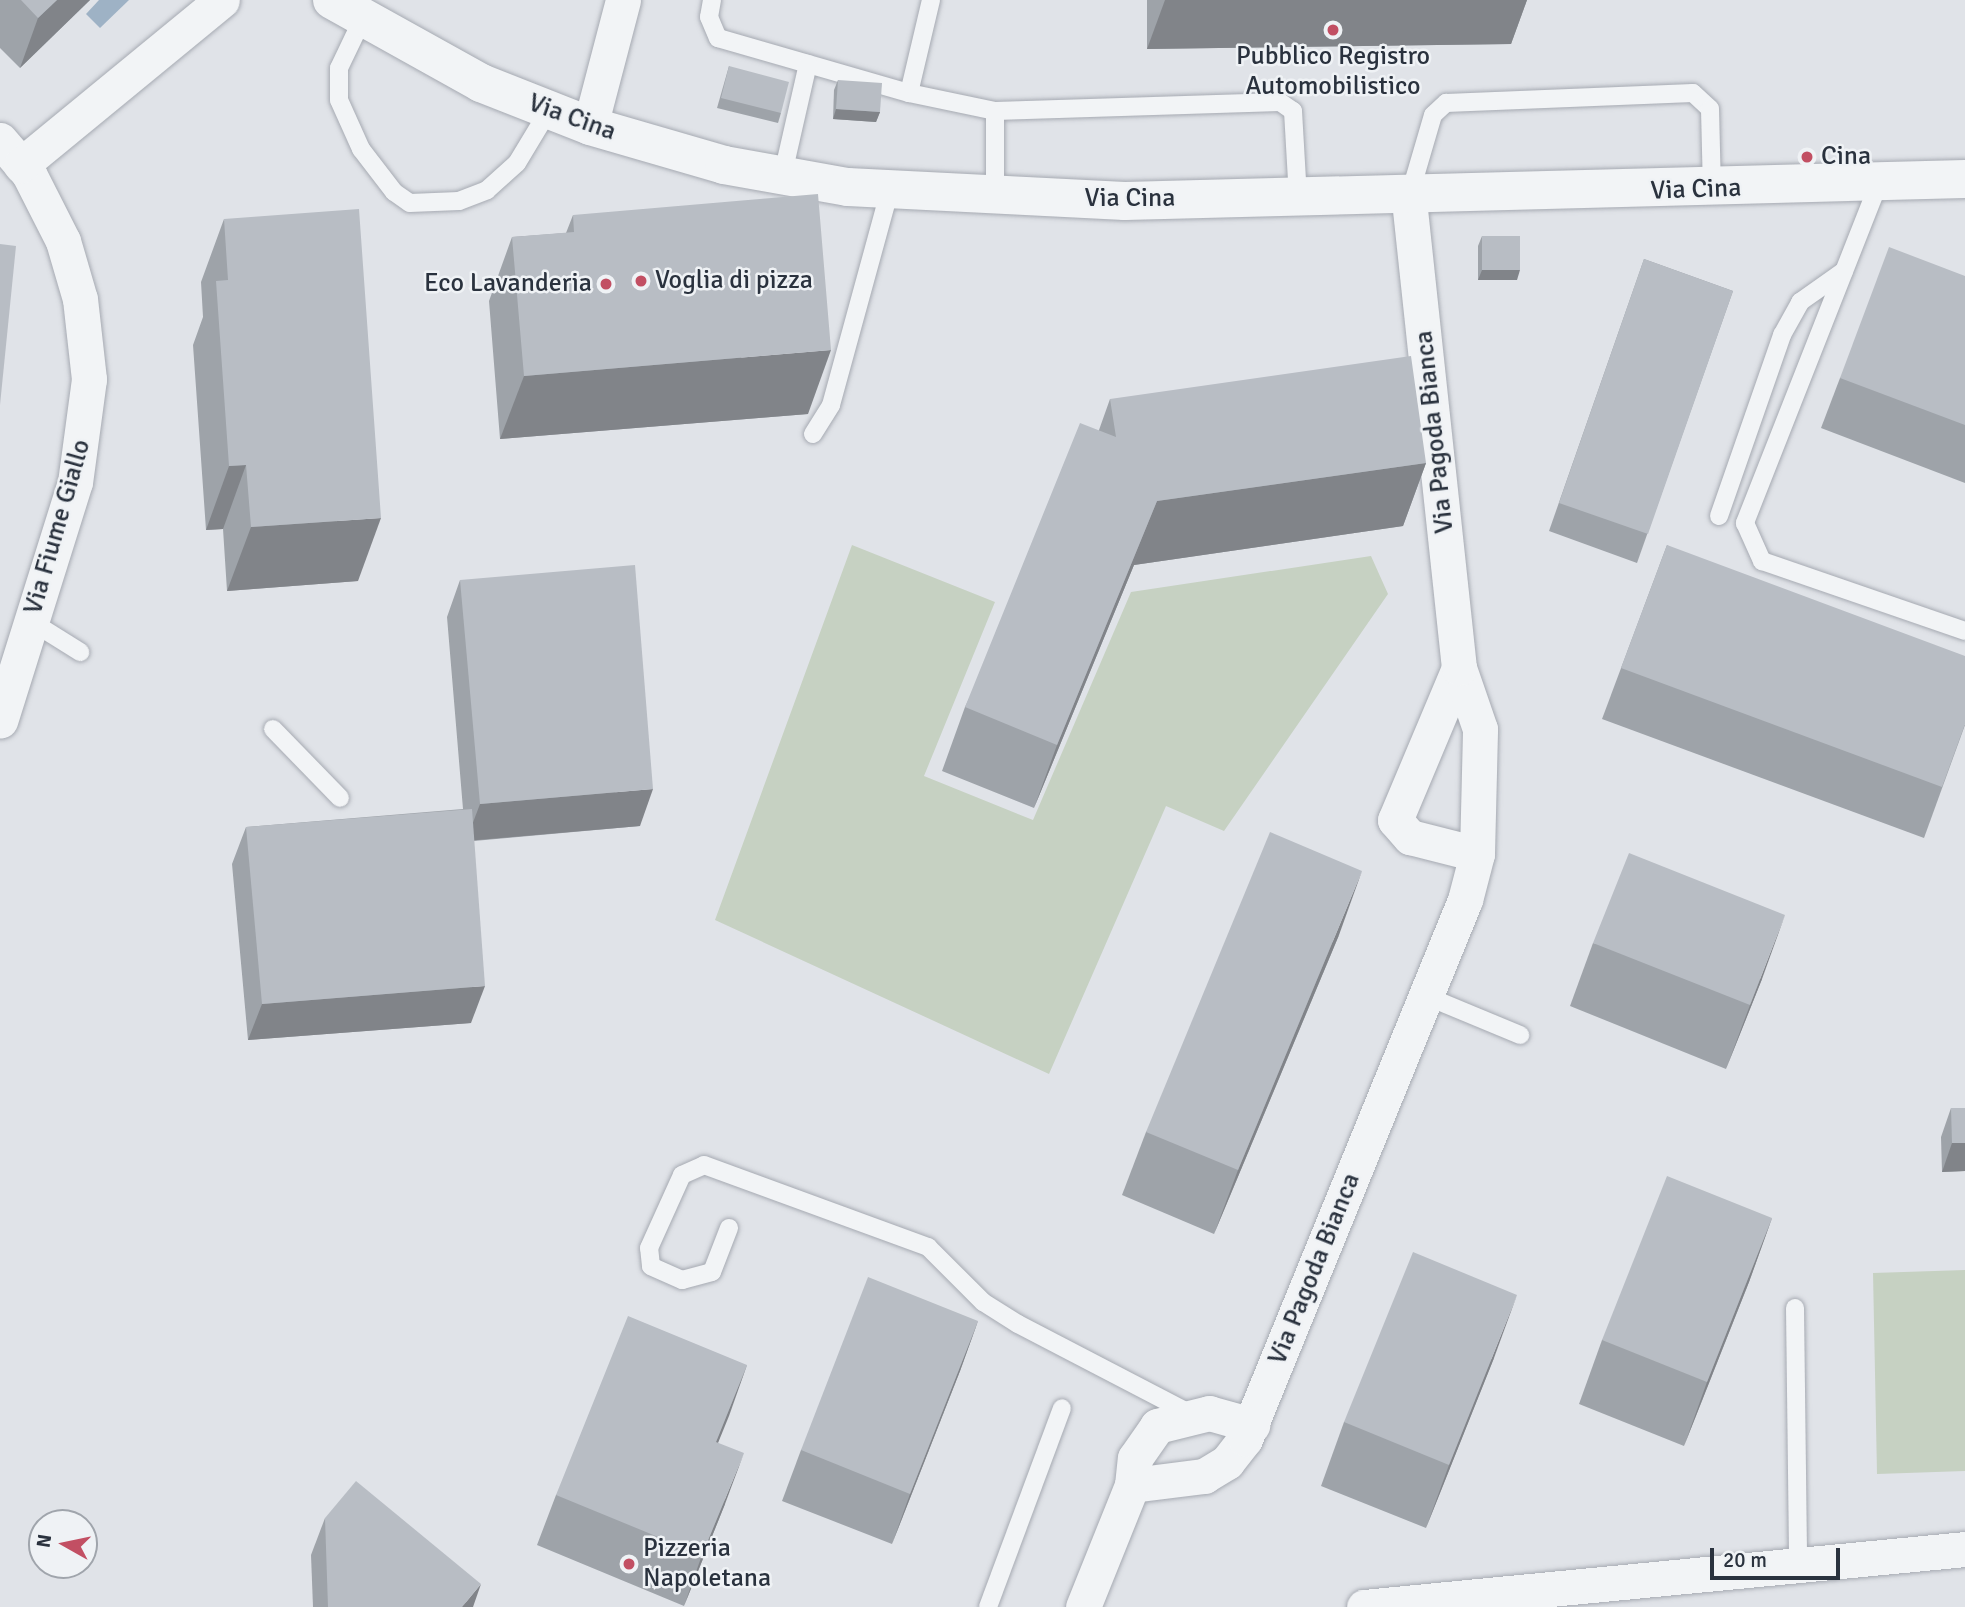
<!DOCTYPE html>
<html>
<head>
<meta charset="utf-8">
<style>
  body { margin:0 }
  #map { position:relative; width:1965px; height:1607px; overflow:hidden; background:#e0e3e8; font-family:Signika,sans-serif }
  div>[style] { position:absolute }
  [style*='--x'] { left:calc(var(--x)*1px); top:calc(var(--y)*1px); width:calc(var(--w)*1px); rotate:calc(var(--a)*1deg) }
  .green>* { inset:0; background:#c6d1c2 }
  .water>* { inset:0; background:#9eb2c5 }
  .roads { filter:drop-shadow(0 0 2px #a6aab2) drop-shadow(0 0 2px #a6aab2) }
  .service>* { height:18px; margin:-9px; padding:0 9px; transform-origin:9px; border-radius:9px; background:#f2f4f6 }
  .minor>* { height:35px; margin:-17.5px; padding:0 17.5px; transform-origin:17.5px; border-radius:17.5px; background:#f2f4f6 }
  .tertiary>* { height:38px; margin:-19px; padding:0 19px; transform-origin:19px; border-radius:19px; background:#f2f4f6 }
  .wall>* { inset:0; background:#9ea3a9 }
  .shaded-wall>* { inset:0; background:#818489 }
  .building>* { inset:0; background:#b8bdc4 }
  .dots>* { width:19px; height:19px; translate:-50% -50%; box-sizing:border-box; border:4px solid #eff2f5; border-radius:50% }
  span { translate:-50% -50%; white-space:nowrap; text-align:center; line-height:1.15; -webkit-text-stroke:5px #eff2f5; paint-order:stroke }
  .poi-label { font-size:26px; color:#2a323e }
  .left { translate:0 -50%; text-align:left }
  .right { translate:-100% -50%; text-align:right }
  .street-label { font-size:26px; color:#2a323e }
  .north { position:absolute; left:28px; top:1509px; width:70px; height:70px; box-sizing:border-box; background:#eff2f5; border:2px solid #a0a5ac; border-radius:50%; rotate:279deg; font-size:19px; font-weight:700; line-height:28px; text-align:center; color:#2a323e }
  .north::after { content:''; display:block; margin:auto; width:24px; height:32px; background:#c24f63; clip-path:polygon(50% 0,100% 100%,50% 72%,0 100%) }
  .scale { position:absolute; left:1710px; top:1548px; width:130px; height:32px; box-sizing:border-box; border:4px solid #2a323e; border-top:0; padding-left:9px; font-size:21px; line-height:24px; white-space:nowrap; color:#2a323e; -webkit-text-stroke:5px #eff2f5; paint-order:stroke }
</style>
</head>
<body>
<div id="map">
  <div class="green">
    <i style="clip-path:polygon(852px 545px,995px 602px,924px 776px,1033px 820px,1131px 592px,1371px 556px,1388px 594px,1224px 831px,1166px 806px,1049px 1074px,715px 920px)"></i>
    <i style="clip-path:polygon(1965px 1270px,1965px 1471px,1877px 1474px,1873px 1273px)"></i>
  </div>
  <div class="water">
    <i style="clip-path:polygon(99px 0,129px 0,100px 28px,86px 14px)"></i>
  </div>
  <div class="roads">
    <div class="service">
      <i style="--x:712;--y:0;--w:17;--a:100"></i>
      <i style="--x:709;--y:17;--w:23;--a:67"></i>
      <i style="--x:718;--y:38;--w:199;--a:16.1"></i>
      <i style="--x:909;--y:93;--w:96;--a:-76.7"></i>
      <i style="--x:362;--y:20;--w:53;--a:115.6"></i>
      <i style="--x:339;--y:68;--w:32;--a:90"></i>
      <i style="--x:339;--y:100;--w:54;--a:65.8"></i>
      <i style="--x:361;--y:149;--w:54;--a:52.5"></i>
      <i style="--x:394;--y:192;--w:19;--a:35"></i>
      <i style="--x:410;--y:203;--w:49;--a:-2.3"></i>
      <i style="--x:459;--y:201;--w:30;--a:-21"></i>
      <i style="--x:487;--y:190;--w:40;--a:-42"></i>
      <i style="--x:517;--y:163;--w:62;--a:-58.9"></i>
      <i style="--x:909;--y:93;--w:88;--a:11.8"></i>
      <i style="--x:995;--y:111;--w:86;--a:90"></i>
      <i style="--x:995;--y:111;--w:285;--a:-1.8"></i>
      <i style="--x:1280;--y:102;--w:16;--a:35"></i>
      <i style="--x:1293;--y:111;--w:86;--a:86.7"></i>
      <i style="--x:782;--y:178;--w:117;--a:-77.2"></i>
      <i style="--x:1880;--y:180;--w:369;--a:111.5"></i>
      <i style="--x:1745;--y:523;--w:42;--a:65.9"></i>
      <i style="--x:1762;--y:561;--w:215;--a:19"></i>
      <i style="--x:1409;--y:197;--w:85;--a:-73.7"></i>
      <i style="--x:1433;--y:115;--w:18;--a:-43"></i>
      <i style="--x:1446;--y:103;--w:247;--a:-2.3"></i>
      <i style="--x:1693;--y:93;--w:23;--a:43"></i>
      <i style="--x:1710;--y:109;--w:80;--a:88.6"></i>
      <i style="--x:813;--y:434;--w:34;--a:-58"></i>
      <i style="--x:831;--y:405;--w:223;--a:-74.7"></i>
      <i style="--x:1719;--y:516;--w:192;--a:-70.8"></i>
      <i style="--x:1782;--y:335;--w:38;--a:-61"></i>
      <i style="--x:1800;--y:302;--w:54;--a:-35.2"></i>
      <i style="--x:32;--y:622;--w:57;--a:32"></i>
      <i style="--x:273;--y:729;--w:96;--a:45.8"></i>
      <i style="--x:1426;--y:996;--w:102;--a:22.5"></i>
      <i style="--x:729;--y:1228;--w:47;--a:111.1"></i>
      <i style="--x:712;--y:1272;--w:31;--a:165"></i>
      <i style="--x:682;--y:1280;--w:34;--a:-156"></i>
      <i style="--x:651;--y:1266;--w:18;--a:-96"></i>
      <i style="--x:649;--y:1248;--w:80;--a:-65.7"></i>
      <i style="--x:682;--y:1175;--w:24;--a:-24"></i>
      <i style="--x:704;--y:1165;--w:239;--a:20.1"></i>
      <i style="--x:928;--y:1247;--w:78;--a:45"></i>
      <i style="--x:983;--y:1302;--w:41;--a:32.2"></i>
      <i style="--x:1018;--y:1324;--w:195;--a:27.5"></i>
      <i style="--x:1795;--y:1308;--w:259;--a:89.3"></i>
      <i style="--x:988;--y:1607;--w:212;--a:-69.6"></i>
    </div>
    <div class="minor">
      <i style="--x:590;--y:126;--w:130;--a:-75.3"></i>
      <i style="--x:0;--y:140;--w:45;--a:49.5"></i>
      <i style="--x:29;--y:174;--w:75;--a:63.1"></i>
      <i style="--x:63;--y:241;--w:60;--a:73.7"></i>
      <i style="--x:80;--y:299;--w:81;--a:83.6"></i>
      <i style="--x:89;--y:379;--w:104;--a:97.7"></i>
      <i style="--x:75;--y:482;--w:250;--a:107.4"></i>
      <i style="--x:21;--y:165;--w:260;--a:-39.4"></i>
      <i style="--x:1459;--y:668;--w:165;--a:112.8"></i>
      <i style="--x:1395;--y:820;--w:23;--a:49"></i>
      <i style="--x:1410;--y:837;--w:69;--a:14.2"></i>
      <i style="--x:1132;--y:1485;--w:73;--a:-7.1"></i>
      <i style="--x:1204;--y:1476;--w:27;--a:-31"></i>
      <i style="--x:1227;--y:1462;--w:29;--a:-52"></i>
      <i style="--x:1245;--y:1439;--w:582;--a:-67.8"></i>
      <i style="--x:1465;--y:900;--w:48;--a:-75.4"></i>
      <i style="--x:1477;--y:854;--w:125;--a:-88.6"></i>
      <i style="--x:1480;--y:729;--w:65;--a:-109"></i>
      <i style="--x:1459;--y:668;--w:474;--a:-96.1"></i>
      <i style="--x:1083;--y:1607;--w:131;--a:-68.1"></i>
      <i style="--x:1132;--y:1485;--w:27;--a:-84"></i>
      <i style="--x:1135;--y:1458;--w:39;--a:-55"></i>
      <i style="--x:1157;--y:1426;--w:54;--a:-14"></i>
      <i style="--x:1209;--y:1413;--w:45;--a:15.6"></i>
      <i style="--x:1364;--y:1607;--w:604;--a:-5.51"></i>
    </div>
    <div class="tertiary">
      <i style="--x:332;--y:0;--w:171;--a:29.1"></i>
      <i style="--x:481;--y:83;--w:117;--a:21.5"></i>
      <i style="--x:590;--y:126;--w:140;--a:16.2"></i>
      <i style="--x:724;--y:165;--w:126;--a:10.1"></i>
      <i style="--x:848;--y:187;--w:277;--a:2.9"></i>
      <i style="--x:1125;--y:201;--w:840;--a:-1.5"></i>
    </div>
  </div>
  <div class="wall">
    <i style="clip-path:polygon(0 0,90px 0,20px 68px,0 48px)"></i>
    <i style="clip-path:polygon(1147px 0,1527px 0,1511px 44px,1147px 49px)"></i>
    <i style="clip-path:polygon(729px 66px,781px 113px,778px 123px,717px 108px)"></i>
    <i style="clip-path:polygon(838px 80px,880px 112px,876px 122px,833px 119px,834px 90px)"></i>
    <i style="clip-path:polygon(573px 215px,808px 414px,500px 439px,489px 301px,512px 237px,566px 233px)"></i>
    <i style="clip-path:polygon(224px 219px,358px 581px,227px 591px,223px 529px,206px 530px,193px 345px,203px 317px,201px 282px)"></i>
    <i style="clip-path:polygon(1482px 236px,1517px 280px,1478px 280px,1478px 246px)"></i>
    <i style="clip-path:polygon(1644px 259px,1733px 291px,1637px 563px,1549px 531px)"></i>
    <i style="clip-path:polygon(1965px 276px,1965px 483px,1821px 428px,1840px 378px)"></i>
    <i style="clip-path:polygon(1110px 399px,1426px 463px,1403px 526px,1134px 565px,1034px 808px,942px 771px,965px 707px,1099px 430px)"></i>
    <i style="clip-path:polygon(1667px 545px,1965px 725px,1924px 838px,1602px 719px)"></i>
    <i style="clip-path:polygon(460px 580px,640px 826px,474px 841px,471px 1023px,248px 1040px,232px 864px,246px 827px,463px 809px,447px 617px)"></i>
    <i style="clip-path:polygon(1339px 935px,1214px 1234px,1122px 1195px,1146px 1132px)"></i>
    <i style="clip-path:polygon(1593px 943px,1762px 979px,1726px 1069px,1570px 1006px)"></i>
    <i style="clip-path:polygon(1951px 1108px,1965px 1108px,1965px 1171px,1942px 1172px,1941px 1137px)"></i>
    <i style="clip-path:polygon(1772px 1218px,1749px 1282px,1684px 1446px,1579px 1404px,1602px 1340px)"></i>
    <i style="clip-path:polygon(978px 1321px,960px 1371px,892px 1544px,782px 1501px,801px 1450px)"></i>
    <i style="clip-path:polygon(1494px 1358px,1426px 1528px,1321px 1486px,1344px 1422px)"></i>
    <i style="clip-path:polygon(747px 1365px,718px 1442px,725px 1504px,684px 1606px,537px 1545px,556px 1495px)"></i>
    <i style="clip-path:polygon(325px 1518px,473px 1607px,313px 1607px,311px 1555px)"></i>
  </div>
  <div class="shaded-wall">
    <i style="clip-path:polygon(57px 0,90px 0,20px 68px,38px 18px)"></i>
    <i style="clip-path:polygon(1165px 0,1527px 0,1511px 44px,1147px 49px)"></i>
    <i style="clip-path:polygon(836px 109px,880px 112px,876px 122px,833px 119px)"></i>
    <i style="clip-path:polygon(1482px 270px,1520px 270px,1517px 280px,1478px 280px)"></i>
    <i style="clip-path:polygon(831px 350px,808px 414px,500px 439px,524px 376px)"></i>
    <i style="clip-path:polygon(1426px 463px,1403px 526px,1134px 565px,1034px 808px,1057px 745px,1157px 501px)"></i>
    <i style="clip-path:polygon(246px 465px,223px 529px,206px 530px,229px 466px)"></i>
    <i style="clip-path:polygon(381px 518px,358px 581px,227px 591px,251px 527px)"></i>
    <i style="clip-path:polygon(653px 789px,640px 826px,466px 841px,480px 804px)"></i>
    <i style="clip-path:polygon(1362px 871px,1339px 935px,1214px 1234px,1238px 1170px)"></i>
    <i style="clip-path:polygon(1785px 915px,1762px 979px,1726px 1069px,1750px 1005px)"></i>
    <i style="clip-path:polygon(485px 986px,471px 1023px,248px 1040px,262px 1004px)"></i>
    <i style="clip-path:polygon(1952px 1143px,1965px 1143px,1965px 1171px,1942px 1172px)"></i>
    <i style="clip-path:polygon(1772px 1218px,1749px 1282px,1684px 1446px,1707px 1382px)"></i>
    <i style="clip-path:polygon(1517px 1295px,1494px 1358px,1426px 1528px,1449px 1465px)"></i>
    <i style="clip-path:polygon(978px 1321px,960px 1371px,892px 1544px,910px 1494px)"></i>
    <i style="clip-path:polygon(747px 1365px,729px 1416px,698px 1492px,716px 1442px)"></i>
    <i style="clip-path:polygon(744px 1453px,725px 1504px,684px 1606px,702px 1555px)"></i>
    <i style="clip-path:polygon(481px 1584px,473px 1607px,462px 1607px)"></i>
  </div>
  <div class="building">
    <i style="clip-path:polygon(21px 0,57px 0,38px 18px)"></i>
    <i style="clip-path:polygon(729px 66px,789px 82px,781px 113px,721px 98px)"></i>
    <i style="clip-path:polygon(838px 80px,882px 83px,880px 112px,836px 109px)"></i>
    <i style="clip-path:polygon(818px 194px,831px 350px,524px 376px,512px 237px,574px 232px,573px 215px)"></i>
    <i style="clip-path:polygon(359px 209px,381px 518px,251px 527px,246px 465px,229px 466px,216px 281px,228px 280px,224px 219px)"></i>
    <i style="clip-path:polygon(1482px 236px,1520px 236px,1520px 270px,1482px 270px)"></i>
    <i style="clip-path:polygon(0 244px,16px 246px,0 405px)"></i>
    <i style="clip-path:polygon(1889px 247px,1965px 276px,1965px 425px,1840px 378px)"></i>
    <i style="clip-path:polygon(1644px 259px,1733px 291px,1648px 534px,1559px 503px)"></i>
    <i style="clip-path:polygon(1411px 356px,1426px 463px,1157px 501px,1057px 745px,965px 707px,1080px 423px,1116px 437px,1110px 399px)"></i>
    <i style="clip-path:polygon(1667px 545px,1965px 656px,1965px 724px,1942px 787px,1621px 668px)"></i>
    <i style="clip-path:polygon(635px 565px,653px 789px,480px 804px,460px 580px)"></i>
    <i style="clip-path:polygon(472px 809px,485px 986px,262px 1004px,246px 827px)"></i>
    <i style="clip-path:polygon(1270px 832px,1362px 871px,1238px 1170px,1146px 1132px)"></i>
    <i style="clip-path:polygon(1629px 853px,1785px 915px,1750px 1005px,1593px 943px)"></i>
    <i style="clip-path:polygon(1951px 1108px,1965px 1108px,1965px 1143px,1952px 1143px)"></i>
    <i style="clip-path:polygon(1667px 1176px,1772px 1218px,1707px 1382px,1602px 1340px)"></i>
    <i style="clip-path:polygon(1413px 1252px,1517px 1295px,1449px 1465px,1344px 1422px)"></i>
    <i style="clip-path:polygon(868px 1277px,978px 1321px,910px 1494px,801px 1450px)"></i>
    <i style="clip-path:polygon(628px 1316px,747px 1365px,716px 1442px,744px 1453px,702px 1555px,556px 1495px)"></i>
    <i style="clip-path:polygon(356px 1481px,481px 1584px,462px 1607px,328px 1607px,325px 1518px)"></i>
  </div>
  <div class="dots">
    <i style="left:1333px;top:30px;background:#c24f63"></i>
    <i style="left:1807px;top:157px;background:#c24f63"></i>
    <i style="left:641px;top:281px;background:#c24f63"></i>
    <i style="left:606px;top:284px;background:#c24f63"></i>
    <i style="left:629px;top:1564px;background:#c24f63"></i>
  </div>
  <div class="poi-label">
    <span style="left:1333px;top:72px">Pubblico Registro<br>Automobilistico</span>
    <span class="left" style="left:1821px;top:157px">Cina</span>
    <span class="left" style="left:655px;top:281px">Voglia di pizza</span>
    <span class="right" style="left:592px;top:284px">Eco Lavanderia</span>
    <span class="left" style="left:643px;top:1564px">Pizzeria<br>Napoletana</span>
  </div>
  <div class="street-label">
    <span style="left:572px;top:118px;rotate:20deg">Via Cina</span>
    <span style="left:1696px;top:190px;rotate:-2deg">Via Cina</span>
    <span style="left:1130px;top:199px">Via Cina</span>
    <span style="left:1435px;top:432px;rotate:-96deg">Via Pagoda Bianca</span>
    <span style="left:58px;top:527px;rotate:-74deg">Via Fiume Giallo</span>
    <span style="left:1315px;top:1269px;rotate:-68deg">Via Pagoda Bianca</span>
  </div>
  <div class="north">N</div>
  <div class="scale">20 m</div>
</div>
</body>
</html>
